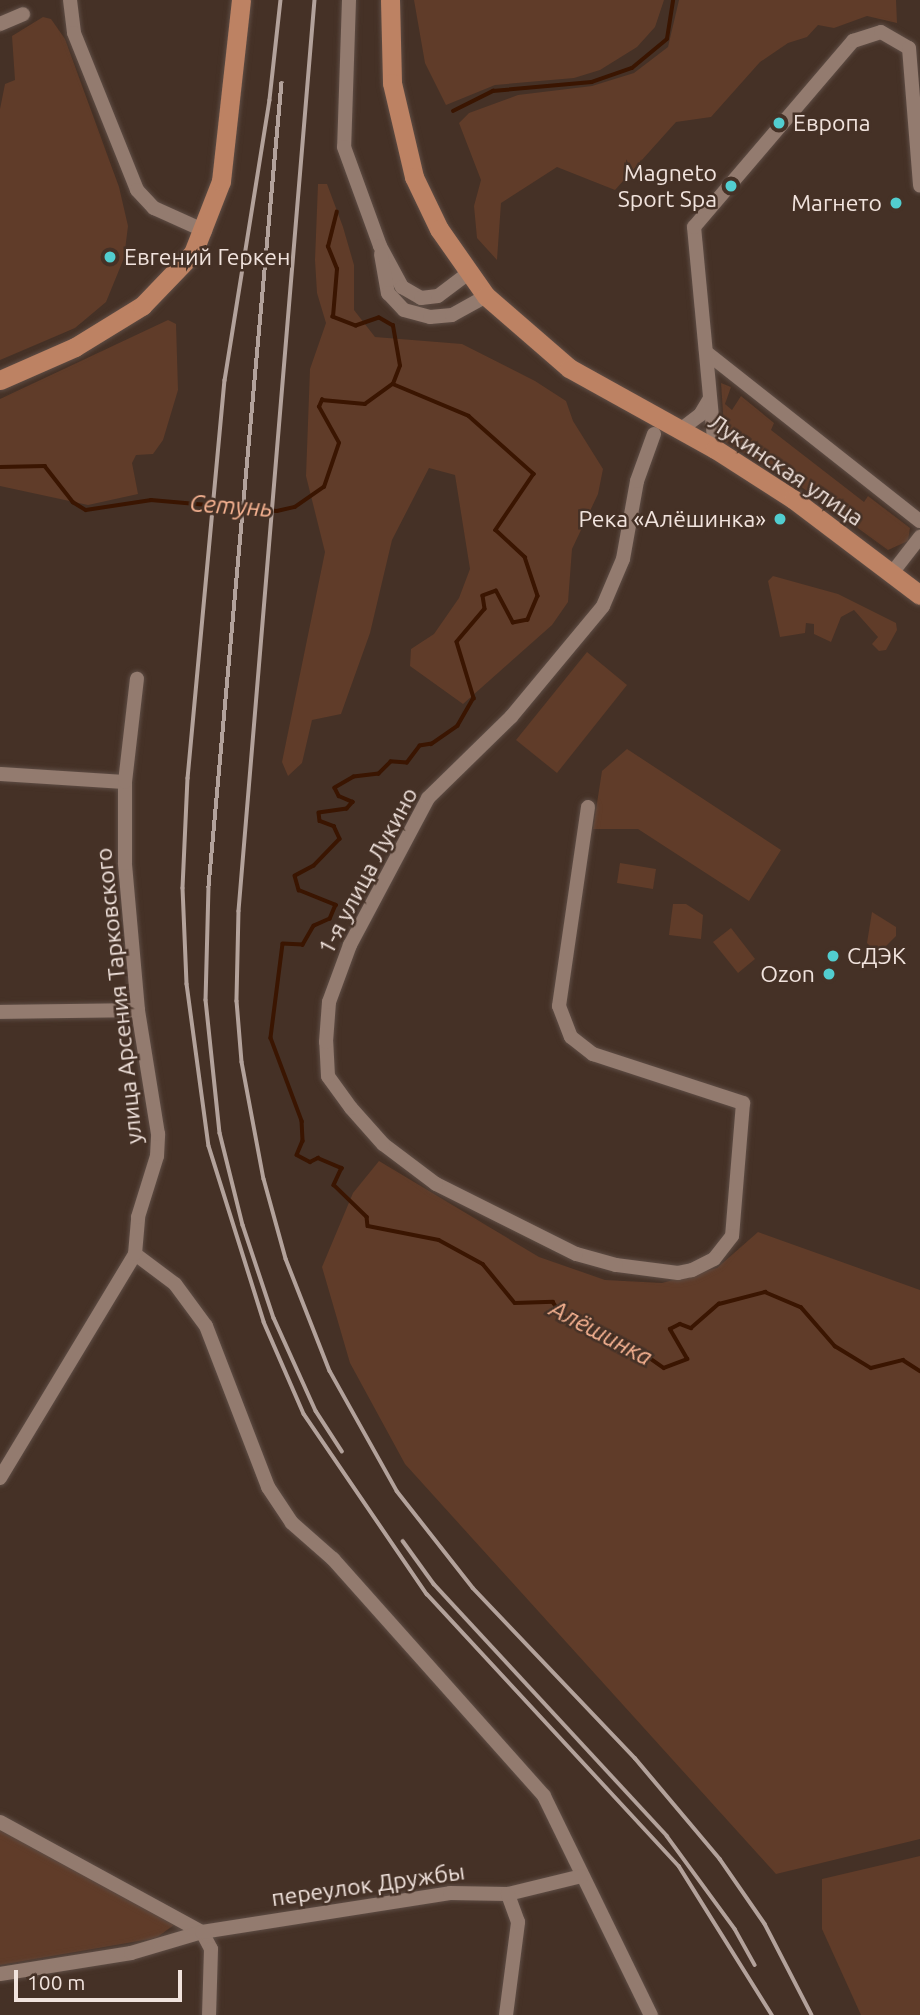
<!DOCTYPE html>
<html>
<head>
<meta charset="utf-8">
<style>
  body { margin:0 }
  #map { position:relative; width:920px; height:2015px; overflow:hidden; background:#453126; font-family:Ubuntu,sans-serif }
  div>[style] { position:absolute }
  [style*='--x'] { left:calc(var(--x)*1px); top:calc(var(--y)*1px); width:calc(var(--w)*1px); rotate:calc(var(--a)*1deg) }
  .green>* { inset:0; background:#603c29 }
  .stream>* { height:3.5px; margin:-1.75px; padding:0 1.75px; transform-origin:1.75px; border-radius:1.75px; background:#3a1501 }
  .roads { filter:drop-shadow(0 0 2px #5e4d45) drop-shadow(0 0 2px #5e4d45) }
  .minor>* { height:14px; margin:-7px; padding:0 7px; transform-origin:7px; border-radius:7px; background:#937b6f }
  .major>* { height:19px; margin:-9.5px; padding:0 9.5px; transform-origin:9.5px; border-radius:9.5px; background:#bd8263 }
  .rail>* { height:3.5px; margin:-1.75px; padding:0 1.75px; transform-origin:1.75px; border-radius:1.75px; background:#b3a29b }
  .dots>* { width:19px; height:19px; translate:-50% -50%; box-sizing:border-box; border:4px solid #453126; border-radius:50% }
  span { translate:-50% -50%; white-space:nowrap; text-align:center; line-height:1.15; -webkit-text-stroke:5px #453126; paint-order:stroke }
  .poi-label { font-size:23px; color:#f1e3dd }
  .left { translate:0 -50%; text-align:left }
  .right { translate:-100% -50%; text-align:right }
  .street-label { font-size:23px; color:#f1e3dd }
  .water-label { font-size:24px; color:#f7b392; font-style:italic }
  .scale { position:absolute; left:14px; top:1970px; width:168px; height:32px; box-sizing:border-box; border:4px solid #f1e3dd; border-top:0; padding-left:9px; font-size:21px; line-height:24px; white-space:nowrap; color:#f1e3dd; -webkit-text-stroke:5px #453126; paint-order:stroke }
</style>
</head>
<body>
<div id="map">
  <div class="green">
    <i style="clip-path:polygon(414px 0,664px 0,655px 27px,637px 47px,600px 70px,574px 78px,495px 85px,446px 105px,425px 63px)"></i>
    <i style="clip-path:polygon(679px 0,896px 0,897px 23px,867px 16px,834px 28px,818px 25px,807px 37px,788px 43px,760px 62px,711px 117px,676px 122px,615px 190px,557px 167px,501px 203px,497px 260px,477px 238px,474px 206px,481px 180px,459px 123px,469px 113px,518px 95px,592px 86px,634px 73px,668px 47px)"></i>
    <i style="clip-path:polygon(43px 17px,51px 19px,65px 39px,119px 187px,128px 226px,124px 258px,106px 302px,75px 328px,0 360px,0 109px,5px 84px,15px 80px,12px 36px)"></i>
    <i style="clip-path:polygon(318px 184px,327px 184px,343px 227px,354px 265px,354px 310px,375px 337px,462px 344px,535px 381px,566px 401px,573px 421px,603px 469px,598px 494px,572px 549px,568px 602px,552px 625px,463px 704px,410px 666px,411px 649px,434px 634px,459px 598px,470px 569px,455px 475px,429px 468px,392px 540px,370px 633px,341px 714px,312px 720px,302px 763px,288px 776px,282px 762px,325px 552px,306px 476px,310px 369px,326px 323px,317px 293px,315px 260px)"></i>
    <i style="clip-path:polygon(168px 320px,176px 324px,178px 390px,163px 440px,153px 454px,136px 455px,132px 463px,138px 494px,88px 505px,0 486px,0 399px)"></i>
    <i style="clip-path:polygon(721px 383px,731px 387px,725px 404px,732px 410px,741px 396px,774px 423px,771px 430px,864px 502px,868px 496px,910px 528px,908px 541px,888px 550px,789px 478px,725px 442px)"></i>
    <i style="clip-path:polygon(773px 576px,838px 594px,896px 623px,897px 630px,886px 650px,879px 651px,872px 644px,878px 637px,854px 610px,841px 617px,831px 642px,814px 634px,814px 624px,806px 623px,805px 633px,780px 637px,768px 581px)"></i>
    <i style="clip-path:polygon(587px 652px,627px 685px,557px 773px,516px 740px)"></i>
    <i style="clip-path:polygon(627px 749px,781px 850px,749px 901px,638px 829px,593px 829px,602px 771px)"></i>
    <i style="clip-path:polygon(620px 863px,656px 869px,653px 889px,617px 883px)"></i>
    <i style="clip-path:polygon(673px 904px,686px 904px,703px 915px,701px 939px,669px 935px)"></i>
    <i style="clip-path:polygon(872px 912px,896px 927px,896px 936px,878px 954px,867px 943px)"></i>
    <i style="clip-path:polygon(731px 928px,755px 959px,738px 973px,713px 942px)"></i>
    <i style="clip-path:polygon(379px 1161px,539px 1257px,605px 1280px,662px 1283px,717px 1268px,758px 1232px,920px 1290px,920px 1839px,776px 1874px,405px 1464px,350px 1363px,322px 1267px,353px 1193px)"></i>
    <i style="clip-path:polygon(0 1830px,174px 1925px,156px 1938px,0 1965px)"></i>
    <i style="clip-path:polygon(920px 1856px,920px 2015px,861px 2015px,822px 1929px,822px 1879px)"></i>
  </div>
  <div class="stream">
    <i style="--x:453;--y:111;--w:45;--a:-26.6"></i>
    <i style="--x:493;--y:91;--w:99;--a:-5.2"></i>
    <i style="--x:592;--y:82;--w:42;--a:-19.3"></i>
    <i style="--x:632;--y:68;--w:45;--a:-39.6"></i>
    <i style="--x:667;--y:39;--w:39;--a:-81"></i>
    <i style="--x:393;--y:384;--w:82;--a:22.8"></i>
    <i style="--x:469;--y:416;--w:87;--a:41.7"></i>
    <i style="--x:534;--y:474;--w:68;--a:124.2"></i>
    <i style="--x:496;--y:530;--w:40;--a:43"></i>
    <i style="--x:525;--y:557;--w:41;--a:71.6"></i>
    <i style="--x:538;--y:596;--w:26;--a:113"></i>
    <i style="--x:528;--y:620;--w:15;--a:169"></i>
    <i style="--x:513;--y:623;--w:36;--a:-118"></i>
    <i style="--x:496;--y:591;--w:14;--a:159"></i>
    <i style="--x:483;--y:596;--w:13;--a:81"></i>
    <i style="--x:485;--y:609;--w:43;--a:130.3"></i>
    <i style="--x:457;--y:642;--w:59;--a:73.1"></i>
    <i style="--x:474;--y:698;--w:32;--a:120"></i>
    <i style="--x:458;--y:726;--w:32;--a:145"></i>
    <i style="--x:432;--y:744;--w:12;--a:171"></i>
    <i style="--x:420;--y:746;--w:21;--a:127"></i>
    <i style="--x:407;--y:763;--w:16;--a:-176"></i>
    <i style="--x:391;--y:762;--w:17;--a:135"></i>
    <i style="--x:379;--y:774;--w:25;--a:173"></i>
    <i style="--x:354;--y:777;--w:22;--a:150"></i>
    <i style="--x:335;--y:788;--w:9;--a:63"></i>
    <i style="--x:339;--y:796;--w:15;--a:23"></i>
    <i style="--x:353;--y:802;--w:9;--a:131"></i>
    <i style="--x:347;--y:809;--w:28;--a:172"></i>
    <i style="--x:319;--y:813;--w:8;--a:83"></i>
    <i style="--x:320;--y:821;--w:15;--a:20"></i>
    <i style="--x:334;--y:826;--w:14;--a:65"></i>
    <i style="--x:340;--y:839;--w:37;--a:134"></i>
    <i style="--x:314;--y:866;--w:21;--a:152"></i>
    <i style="--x:295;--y:876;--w:15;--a:74"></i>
    <i style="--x:299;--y:890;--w:40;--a:22"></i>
    <i style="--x:336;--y:905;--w:15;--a:113"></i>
    <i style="--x:330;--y:919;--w:17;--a:156"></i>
    <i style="--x:314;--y:926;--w:22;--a:120"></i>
    <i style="--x:303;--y:945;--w:20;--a:-177"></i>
    <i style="--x:283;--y:944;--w:95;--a:97.3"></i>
    <i style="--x:271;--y:1038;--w:89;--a:69.5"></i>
    <i style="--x:302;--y:1121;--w:20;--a:87"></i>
    <i style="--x:303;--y:1141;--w:15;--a:113"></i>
    <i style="--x:297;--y:1155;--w:15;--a:28"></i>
    <i style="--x:310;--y:1162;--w:9;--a:-27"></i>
    <i style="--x:318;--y:1158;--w:26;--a:23"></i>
    <i style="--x:342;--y:1168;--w:19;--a:115"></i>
    <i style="--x:334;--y:1185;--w:46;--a:44.1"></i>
    <i style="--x:367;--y:1217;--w:9;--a:84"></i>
    <i style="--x:368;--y:1226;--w:72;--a:11.2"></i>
    <i style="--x:439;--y:1240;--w:50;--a:28.6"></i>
    <i style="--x:483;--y:1264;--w:50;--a:50.6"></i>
    <i style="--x:515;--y:1303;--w:38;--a:-2"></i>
    <i style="--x:553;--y:1302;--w:19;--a:55"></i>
    <i style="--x:564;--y:1318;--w:67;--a:20.9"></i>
    <i style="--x:627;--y:1342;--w:45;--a:35.1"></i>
    <i style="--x:664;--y:1368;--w:25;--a:-21"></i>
    <i style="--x:687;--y:1359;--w:34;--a:-120"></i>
    <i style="--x:670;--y:1329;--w:11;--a:-27"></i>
    <i style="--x:680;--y:1324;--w:12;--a:20"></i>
    <i style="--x:691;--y:1328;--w:37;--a:-41"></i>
    <i style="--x:719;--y:1304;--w:48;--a:-14.6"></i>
    <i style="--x:765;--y:1292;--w:39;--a:23"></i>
    <i style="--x:801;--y:1307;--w:52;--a:48.9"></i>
    <i style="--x:835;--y:1346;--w:42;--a:31.4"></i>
    <i style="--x:871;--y:1368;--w:33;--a:-14"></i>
    <i style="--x:903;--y:1360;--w:20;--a:33"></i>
    <i style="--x:0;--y:467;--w:45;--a:-1.3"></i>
    <i style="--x:45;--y:466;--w:46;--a:52.1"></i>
    <i style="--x:73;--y:502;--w:15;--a:32"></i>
    <i style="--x:86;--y:510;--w:66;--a:-8.7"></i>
    <i style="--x:151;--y:500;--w:126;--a:5"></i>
    <i style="--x:277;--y:511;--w:18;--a:-13"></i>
    <i style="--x:295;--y:507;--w:35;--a:-35"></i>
    <i style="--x:324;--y:487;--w:46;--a:-71.2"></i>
    <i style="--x:339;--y:443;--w:41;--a:-119.1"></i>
    <i style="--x:319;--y:407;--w:8;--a:-67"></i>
    <i style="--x:322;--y:400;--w:43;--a:5.3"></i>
    <i style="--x:365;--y:404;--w:34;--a:-36"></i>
    <i style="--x:393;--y:384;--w:19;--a:-69"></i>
    <i style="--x:400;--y:366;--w:41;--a:-99.9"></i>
    <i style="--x:393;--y:326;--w:16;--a:-150"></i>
    <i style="--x:379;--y:318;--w:24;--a:161"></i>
    <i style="--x:356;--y:326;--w:25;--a:-159"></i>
    <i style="--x:333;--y:317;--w:48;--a:-85.2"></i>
    <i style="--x:337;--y:269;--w:24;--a:-112"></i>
    <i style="--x:328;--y:247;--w:36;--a:-76"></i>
  </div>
  <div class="roads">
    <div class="minor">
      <i style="--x:70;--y:0;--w:33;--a:83"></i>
      <i style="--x:74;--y:33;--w:169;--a:68.1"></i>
      <i style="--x:137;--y:190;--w:25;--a:47"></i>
      <i style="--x:154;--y:208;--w:56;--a:24.3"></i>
      <i style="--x:349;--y:0;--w:147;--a:91.9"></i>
      <i style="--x:344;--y:147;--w:105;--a:70"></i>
      <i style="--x:380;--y:246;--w:47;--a:61.8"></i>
      <i style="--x:402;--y:287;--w:22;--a:30"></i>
      <i style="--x:421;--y:298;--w:17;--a:-7"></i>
      <i style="--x:438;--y:296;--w:38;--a:-37"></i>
      <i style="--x:0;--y:24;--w:25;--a:-23"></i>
      <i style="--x:381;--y:254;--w:40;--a:80"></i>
      <i style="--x:388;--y:293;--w:23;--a:47"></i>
      <i style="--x:404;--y:310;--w:27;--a:15"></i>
      <i style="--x:430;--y:317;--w:22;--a:-5"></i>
      <i style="--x:452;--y:315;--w:39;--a:-29"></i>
      <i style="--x:707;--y:353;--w:271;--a:38.3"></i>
      <i style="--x:680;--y:430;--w:25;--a:-37"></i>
      <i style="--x:700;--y:415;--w:17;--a:-59"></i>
      <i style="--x:715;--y:449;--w:223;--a:-95.4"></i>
      <i style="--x:694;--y:227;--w:245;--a:-49.5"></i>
      <i style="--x:853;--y:41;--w:29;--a:-18"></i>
      <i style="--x:881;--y:32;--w:32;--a:30"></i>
      <i style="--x:909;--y:48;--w:138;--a:85.4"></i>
      <i style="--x:892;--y:573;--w:46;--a:-52.1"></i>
      <i style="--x:0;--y:774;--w:125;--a:3.7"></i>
      <i style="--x:588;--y:807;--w:201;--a:98.3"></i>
      <i style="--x:559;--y:1006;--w:33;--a:69"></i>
      <i style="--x:571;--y:1037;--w:28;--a:38"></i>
      <i style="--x:593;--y:1054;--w:158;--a:18.1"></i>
      <i style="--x:743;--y:1103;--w:133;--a:94.7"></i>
      <i style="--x:732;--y:1236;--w:29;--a:128"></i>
      <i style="--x:714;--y:1259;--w:25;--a:153"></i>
      <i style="--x:692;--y:1270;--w:14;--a:168"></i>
      <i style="--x:678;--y:1273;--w:63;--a:-172.6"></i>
      <i style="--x:616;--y:1265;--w:41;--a:-164.6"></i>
      <i style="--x:576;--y:1254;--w:157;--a:-153.4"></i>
      <i style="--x:436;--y:1184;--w:66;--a:-143"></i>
      <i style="--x:383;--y:1144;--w:48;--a:-131.6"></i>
      <i style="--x:351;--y:1108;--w:39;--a:-126"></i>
      <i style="--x:328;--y:1076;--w:34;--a:-93"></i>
      <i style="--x:326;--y:1042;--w:40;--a:-85.7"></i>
      <i style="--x:329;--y:1002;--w:61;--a:-69.8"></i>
      <i style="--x:350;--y:945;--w:166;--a:-62"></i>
      <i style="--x:428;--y:798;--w:116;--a:-44.3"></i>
      <i style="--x:511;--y:717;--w:144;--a:-50.3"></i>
      <i style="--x:603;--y:606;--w:51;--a:-66.9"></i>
      <i style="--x:623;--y:559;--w:79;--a:-79.8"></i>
      <i style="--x:637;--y:481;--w:50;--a:-70.1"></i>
      <i style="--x:0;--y:1012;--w:138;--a:-0.8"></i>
      <i style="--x:135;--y:1254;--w:50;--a:36.9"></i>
      <i style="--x:175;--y:1284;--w:52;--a:53.6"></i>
      <i style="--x:206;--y:1326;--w:173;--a:68.9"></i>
      <i style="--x:268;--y:1487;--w:43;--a:56.3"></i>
      <i style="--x:292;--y:1523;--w:55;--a:41.3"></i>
      <i style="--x:333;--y:1559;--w:317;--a:48.3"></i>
      <i style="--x:544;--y:1796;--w:244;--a:64"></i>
      <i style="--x:0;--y:1478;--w:262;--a:-58.9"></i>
      <i style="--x:135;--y:1254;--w:37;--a:-85"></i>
      <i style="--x:138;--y:1217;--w:64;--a:-72.7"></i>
      <i style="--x:157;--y:1156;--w:22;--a:-87"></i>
      <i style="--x:158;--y:1134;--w:126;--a:-99.2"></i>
      <i style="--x:138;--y:1010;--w:148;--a:-95.1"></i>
      <i style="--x:125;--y:863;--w:81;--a:-90"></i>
      <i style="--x:125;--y:782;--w:104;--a:-83.4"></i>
      <i style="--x:0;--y:1822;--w:230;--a:28.6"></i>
      <i style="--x:202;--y:1932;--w:19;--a:62"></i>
      <i style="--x:211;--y:1949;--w:66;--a:91.7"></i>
      <i style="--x:0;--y:1974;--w:133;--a:-9.1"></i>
      <i style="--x:131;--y:1953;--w:74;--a:-16.5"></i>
      <i style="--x:202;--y:1932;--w:251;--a:-8.9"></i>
      <i style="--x:450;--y:1893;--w:58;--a:1"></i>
      <i style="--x:508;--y:1894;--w:76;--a:-13.7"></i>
      <i style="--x:506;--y:2015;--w:94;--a:-82.6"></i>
      <i style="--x:518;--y:1922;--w:30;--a:-110"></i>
    </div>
    <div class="major">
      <i style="--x:390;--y:0;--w:83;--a:88.6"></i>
      <i style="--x:392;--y:83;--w:97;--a:76.8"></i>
      <i style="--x:414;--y:177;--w:58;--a:64.3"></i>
      <i style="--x:439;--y:229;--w:82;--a:55"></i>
      <i style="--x:486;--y:296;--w:110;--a:40.9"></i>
      <i style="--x:569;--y:368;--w:167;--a:29"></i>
      <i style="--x:715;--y:449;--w:93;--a:32.7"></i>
      <i style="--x:793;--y:499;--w:159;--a:37.1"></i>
      <i style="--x:0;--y:380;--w:82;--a:-23.7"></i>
      <i style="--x:75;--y:347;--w:79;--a:-31.5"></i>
      <i style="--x:142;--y:306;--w:74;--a:-46.1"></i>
      <i style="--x:193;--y:253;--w:77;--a:-68.7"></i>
      <i style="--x:221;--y:181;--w:182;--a:-83.7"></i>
    </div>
  </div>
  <div class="rail">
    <i style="--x:281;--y:0;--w:101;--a:96.3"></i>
    <i style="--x:270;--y:100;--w:284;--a:99.1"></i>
    <i style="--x:225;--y:380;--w:400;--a:95.3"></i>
    <i style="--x:188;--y:778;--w:110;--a:92.6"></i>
    <i style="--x:183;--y:888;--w:96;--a:87.6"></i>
    <i style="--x:187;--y:984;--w:163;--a:82.3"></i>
    <i style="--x:209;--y:1146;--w:184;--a:72.6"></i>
    <i style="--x:264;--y:1322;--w:100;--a:66.5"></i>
    <i style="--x:304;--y:1414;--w:218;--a:55.7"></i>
    <i style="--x:427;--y:1594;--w:371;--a:47.2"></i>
    <i style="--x:679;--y:1866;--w:176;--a:58"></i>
    <i style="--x:315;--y:0;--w:914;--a:94.77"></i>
    <i style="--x:239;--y:911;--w:90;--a:91.3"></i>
    <i style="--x:237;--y:1001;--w:61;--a:85.3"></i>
    <i style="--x:242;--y:1062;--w:119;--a:79.4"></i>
    <i style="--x:264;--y:1179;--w:83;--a:74.6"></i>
    <i style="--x:286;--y:1259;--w:120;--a:68.6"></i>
    <i style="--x:330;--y:1371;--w:137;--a:60.8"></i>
    <i style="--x:397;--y:1491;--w:123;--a:51.9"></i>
    <i style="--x:473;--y:1588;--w:235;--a:46.4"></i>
    <i style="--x:635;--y:1758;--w:132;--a:49.9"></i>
    <i style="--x:720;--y:1859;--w:79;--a:55.3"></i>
    <i style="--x:765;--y:1924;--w:102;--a:62.7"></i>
    <i style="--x:282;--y:83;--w:807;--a:95.19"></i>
    <i style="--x:209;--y:887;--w:113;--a:91.5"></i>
    <i style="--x:206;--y:1000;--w:134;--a:84"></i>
    <i style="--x:220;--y:1133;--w:95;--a:76"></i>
    <i style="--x:243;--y:1225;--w:98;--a:71.6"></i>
    <i style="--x:274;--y:1318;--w:102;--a:65.7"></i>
    <i style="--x:316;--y:1411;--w:48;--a:57"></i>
    <i style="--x:403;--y:1541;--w:53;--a:54.2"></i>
    <i style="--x:434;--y:1584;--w:343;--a:47.2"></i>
    <i style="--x:667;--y:1836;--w:115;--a:53.8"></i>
    <i style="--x:735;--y:1929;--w:41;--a:60.9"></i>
  </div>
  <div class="dots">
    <i style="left:779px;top:123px;background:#52cdcf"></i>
    <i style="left:731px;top:186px;background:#52cdcf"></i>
    <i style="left:896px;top:203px;background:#52cdcf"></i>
    <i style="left:110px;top:257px;background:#52cdcf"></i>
    <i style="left:780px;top:519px;background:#52cdcf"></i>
    <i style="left:833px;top:956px;background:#52cdcf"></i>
    <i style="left:829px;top:974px;background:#52cdcf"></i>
  </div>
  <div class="poi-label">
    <span class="left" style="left:793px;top:123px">Европа</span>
    <span class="right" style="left:717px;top:186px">Magneto<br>Sport Spa</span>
    <span class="right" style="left:882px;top:203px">Магнето</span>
    <span class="left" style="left:124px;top:257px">Евгений Геркен</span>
    <span class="right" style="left:766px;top:519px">Река «Алёшинка»</span>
    <span class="left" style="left:847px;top:956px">СДЭК</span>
    <span class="right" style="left:815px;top:974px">Ozon</span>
  </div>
  <div class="street-label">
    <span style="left:786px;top:470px;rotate:34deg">Лукинская улица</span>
    <span style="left:368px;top:871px;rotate:-62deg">1-я улица Лукино</span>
    <span style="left:119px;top:996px;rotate:-96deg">улица Арсения Тарковского</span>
    <span style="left:368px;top:1885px;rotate:-8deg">переулок Дружбы</span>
  </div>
  <div class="water-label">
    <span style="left:231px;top:506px;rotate:4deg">Сетунь</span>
    <span style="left:601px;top:1333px;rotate:28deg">Алёшинка</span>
  </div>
  <div class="scale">100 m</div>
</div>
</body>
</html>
